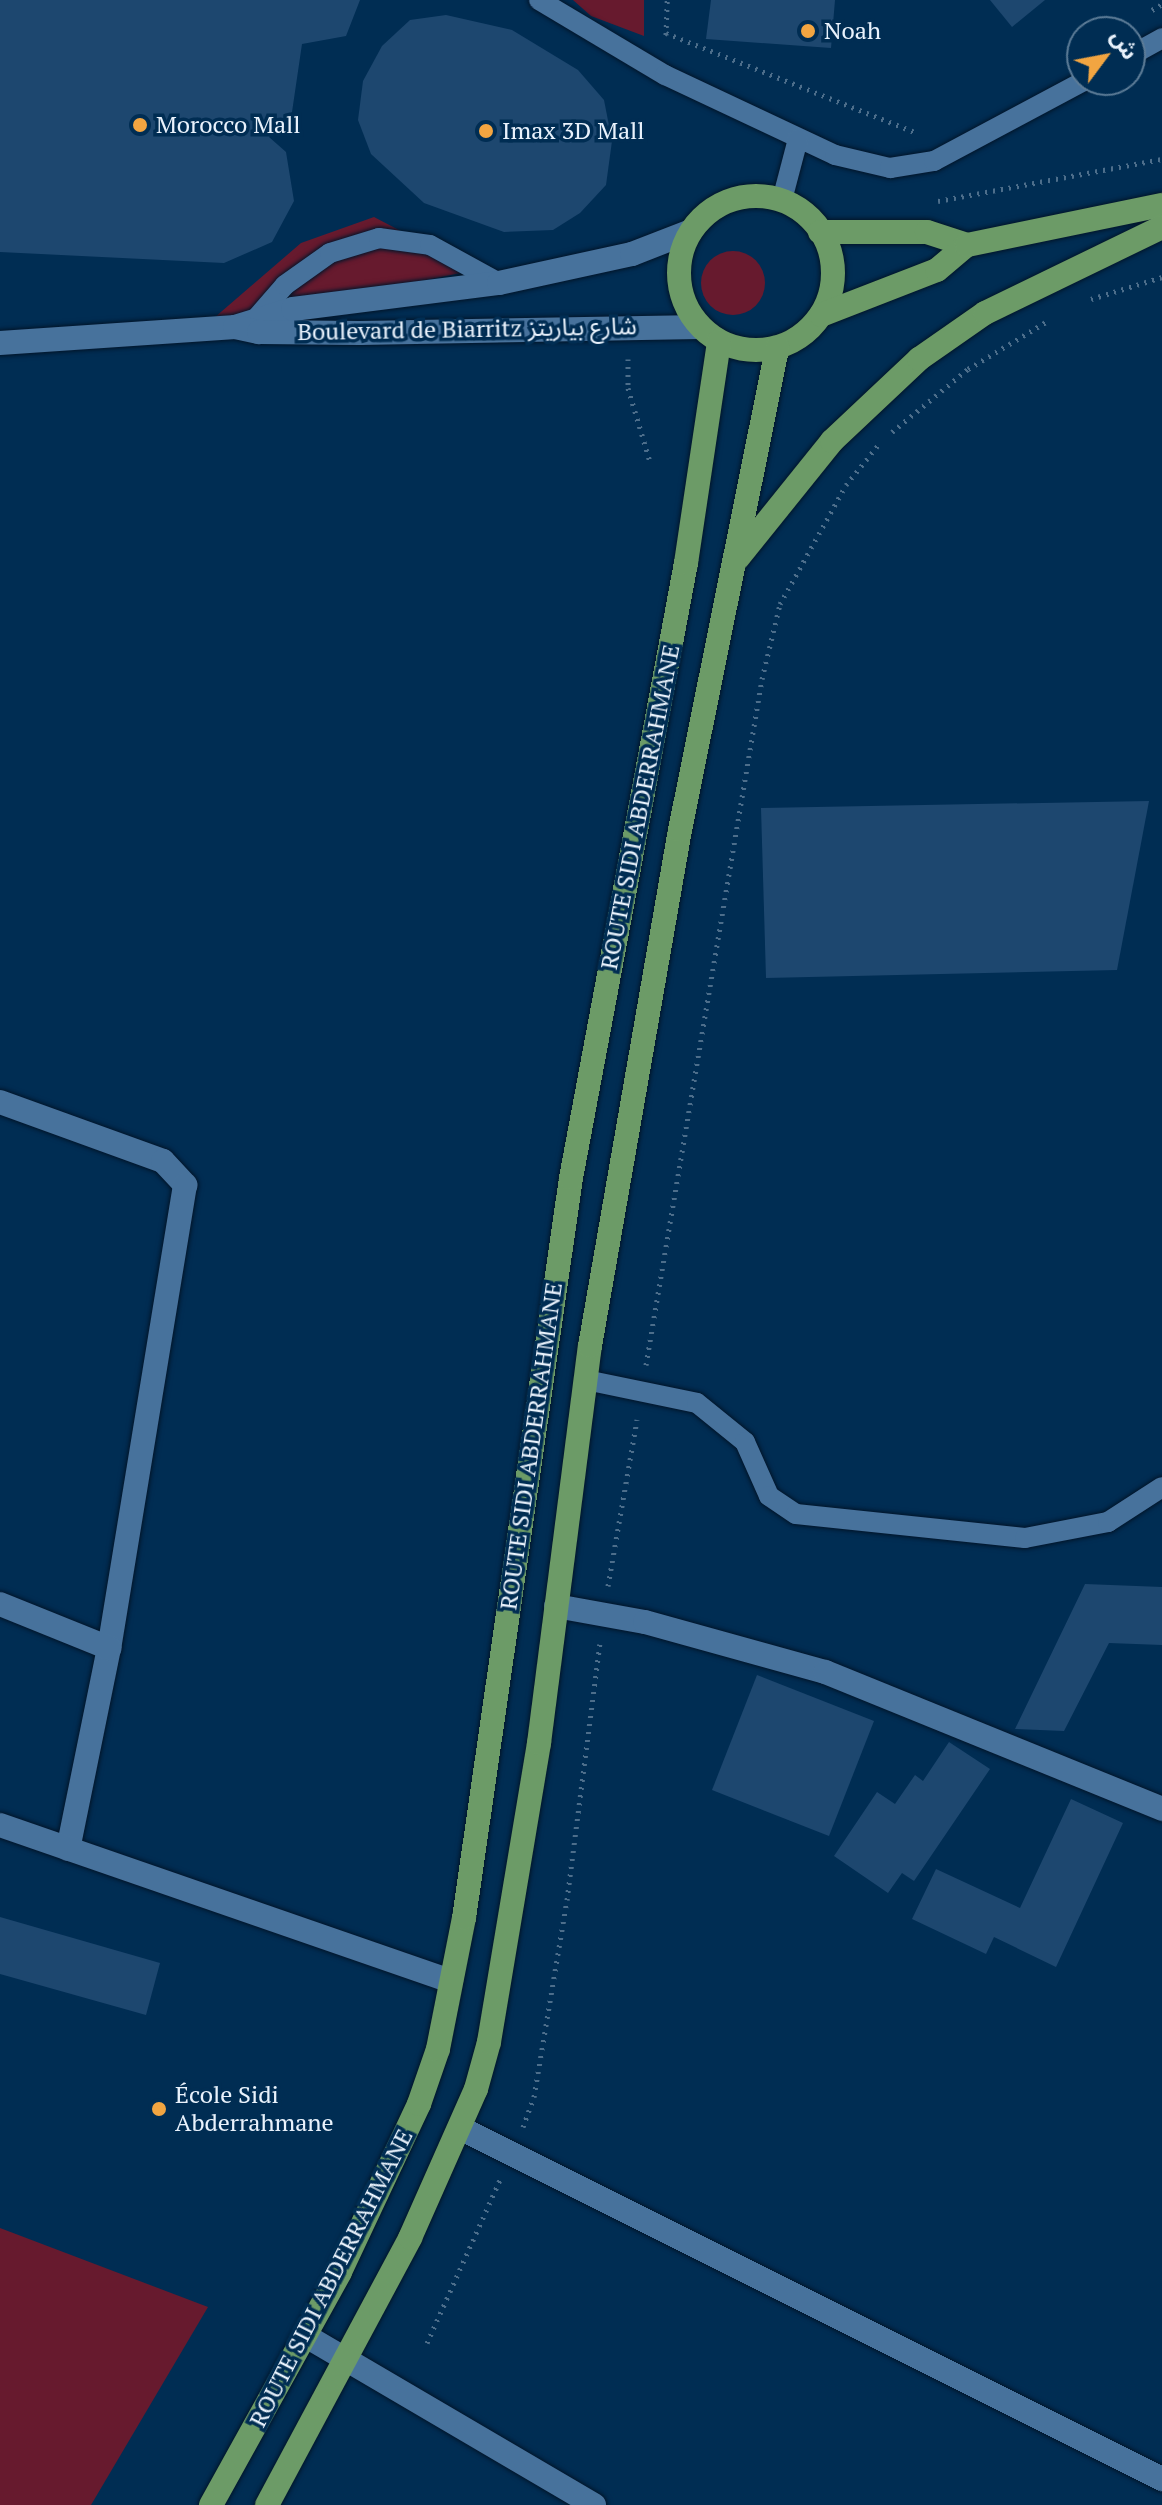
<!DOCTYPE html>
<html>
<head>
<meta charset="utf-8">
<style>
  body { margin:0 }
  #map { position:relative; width:1162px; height:2505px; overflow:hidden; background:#002d53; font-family:"PT Serif","Noto Sans Arabic",serif }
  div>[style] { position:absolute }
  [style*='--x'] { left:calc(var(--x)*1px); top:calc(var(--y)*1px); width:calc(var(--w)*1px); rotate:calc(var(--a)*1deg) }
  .green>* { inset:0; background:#671a2e }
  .round { border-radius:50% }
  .building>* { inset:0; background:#1d476f }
  .path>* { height:5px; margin-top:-2.5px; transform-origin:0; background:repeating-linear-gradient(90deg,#4d6e8b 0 2px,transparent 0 8px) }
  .roads { filter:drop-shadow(0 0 2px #021529) drop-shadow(0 0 2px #021529) }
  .lane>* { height:20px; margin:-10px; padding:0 10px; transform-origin:10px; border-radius:10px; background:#47729c }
  .street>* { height:24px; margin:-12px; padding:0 12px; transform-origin:12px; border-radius:12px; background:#47729c }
  .secondary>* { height:24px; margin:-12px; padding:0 12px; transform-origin:12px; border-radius:12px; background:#47729c }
  .primary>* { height:24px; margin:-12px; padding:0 12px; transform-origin:12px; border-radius:12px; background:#6c9b67 }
  .primary>.ring { margin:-12px; padding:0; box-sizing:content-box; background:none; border:24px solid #6c9b67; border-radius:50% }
  .dots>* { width:22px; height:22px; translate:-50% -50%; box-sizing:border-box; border:4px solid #002d53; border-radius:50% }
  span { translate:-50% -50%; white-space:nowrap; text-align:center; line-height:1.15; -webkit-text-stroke:7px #002d53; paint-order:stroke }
  .poi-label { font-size:24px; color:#e9f2fc }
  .left { translate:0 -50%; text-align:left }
  .street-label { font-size:24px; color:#e9f2fc }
  .north { position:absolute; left:1066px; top:16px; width:80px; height:80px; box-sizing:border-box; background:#002d53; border:2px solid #5d7c97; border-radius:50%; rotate:58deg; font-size:22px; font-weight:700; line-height:32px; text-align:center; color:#e9f2fc }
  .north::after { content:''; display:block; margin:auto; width:28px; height:36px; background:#f2a541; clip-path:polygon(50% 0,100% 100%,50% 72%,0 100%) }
</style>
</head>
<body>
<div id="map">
  <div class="green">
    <i style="clip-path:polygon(573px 0,644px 0,644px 36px,591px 16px)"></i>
    <i style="clip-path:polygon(374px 217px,464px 264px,486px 268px,207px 324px,301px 243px)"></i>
    <i class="round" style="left:701px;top:251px;width:64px;height:64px"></i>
    <i style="clip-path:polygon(0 2228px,208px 2307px,91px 2505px,0 2505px)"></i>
  </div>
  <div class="building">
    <i style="clip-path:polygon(0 0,360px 0,346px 36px,302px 44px,292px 112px,269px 137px,286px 152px,294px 201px,272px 242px,224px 263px,0 252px)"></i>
    <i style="clip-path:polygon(711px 0,835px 0,831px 48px,706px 39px)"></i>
    <i style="clip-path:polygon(990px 0,1045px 0,1012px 27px)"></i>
    <i style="clip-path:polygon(446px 15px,512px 30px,578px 70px,604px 100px,612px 141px,606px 185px,580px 213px,553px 230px,504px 232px,424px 203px,371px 154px,358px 120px,363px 81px,382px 46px,410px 20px)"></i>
    <i style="clip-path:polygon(1149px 801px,1117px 970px,766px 978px,761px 808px)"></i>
    <i style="clip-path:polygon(1085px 1584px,1162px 1587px,1162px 1645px,1109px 1643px,1064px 1731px,1015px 1729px)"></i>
    <i style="clip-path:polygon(757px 1675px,874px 1721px,829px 1836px,712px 1790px)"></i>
    <i style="clip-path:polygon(949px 1742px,990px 1769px,914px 1881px,902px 1873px,888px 1893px,834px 1856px,877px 1792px,895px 1804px,915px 1775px,923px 1781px)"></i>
    <i style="clip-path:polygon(1071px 1799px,1123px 1823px,1056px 1967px,994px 1937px,986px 1954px,912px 1919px,936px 1869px,1020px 1908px)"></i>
    <i style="clip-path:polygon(0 1917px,160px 1963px,146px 2015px,0 1974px)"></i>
  </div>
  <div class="path">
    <i style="--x:1152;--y:10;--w:12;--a:-31"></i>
    <i style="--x:666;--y:33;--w:270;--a:21.7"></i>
    <i style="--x:666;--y:35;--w:35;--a:-88"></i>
    <i style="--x:938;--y:201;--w:228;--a:-10.6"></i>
    <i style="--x:1091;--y:299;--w:74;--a:-17.2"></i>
    <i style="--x:628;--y:359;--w:29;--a:90"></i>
    <i style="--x:628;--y:388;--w:77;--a:73.4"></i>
    <i style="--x:892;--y:432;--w:99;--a:-39.7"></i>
    <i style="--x:968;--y:369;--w:91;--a:-31.1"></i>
    <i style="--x:646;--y:1365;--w:696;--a:-80.4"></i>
    <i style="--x:762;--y:679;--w:77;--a:-76.5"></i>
    <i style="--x:780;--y:604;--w:136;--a:-61"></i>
    <i style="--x:846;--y:485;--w:53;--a:-51.2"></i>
    <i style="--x:608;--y:1586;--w:169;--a:-80.1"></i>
    <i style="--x:523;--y:2127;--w:32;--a:-70"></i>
    <i style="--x:534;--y:2097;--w:200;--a:-80.5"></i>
    <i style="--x:567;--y:1900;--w:258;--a:-82.7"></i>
    <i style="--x:427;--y:2343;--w:179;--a:-65.9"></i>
  </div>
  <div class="roads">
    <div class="lane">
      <i style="--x:539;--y:0;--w:147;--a:30.8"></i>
      <i style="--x:665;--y:75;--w:188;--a:25.2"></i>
      <i style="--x:835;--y:155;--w:57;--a:13.3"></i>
      <i style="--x:890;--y:168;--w:45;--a:-9"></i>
      <i style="--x:934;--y:161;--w:172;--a:-28.1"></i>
      <i style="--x:1130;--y:56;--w:37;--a:-29"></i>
      <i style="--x:782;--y:200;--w:63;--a:-75.3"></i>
      <i style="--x:258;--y:316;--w:41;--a:-48.9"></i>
      <i style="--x:285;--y:285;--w:55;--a:-35.4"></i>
      <i style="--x:330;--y:253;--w:51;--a:-17"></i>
      <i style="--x:379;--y:238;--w:51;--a:7.8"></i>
      <i style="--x:430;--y:245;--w:79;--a:28.8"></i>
      <i style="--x:586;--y:1380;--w:113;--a:11.7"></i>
      <i style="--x:697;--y:1403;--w:62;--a:39.1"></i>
      <i style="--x:745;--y:1442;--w:59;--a:66"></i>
      <i style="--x:769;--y:1496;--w:32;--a:34"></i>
      <i style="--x:796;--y:1514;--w:230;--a:6"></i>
      <i style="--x:1025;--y:1538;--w:85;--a:-10.9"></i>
      <i style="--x:1108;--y:1522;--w:64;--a:-32.9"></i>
    </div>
    <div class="street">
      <i style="--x:0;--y:1102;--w:173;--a:19.9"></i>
      <i style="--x:163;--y:1161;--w:33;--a:47"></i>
      <i style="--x:185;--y:1185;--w:469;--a:99.3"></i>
      <i style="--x:109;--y:1648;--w:205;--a:101.5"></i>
      <i style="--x:0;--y:1604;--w:118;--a:22"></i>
      <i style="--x:556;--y:1606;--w:90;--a:10.2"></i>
      <i style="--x:645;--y:1622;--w:187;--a:15.5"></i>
      <i style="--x:825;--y:1672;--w:364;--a:22.1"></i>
      <i style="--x:0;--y:1825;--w:477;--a:19.1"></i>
      <i style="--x:460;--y:2128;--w:785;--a:26.57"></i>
      <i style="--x:306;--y:2336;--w:334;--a:30.4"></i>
    </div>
    <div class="secondary">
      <i style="--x:235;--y:327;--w:61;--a:-17.2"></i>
      <i style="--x:293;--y:309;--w:208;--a:-7.2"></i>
      <i style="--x:499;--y:283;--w:136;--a:-12.3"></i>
      <i style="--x:632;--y:254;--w:63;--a:-21.3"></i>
      <i style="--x:0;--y:343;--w:236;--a:-3.9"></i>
      <i style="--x:235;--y:327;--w:25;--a:12"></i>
      <i style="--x:259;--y:332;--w:101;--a:0.6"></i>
      <i style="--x:360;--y:333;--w:340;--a:-1"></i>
    </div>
    <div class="primary">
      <i class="ring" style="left:679px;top:196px;width:130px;height:130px"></i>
      <i style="--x:820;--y:232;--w:107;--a:0"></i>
      <i style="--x:927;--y:232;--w:42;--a:18"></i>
      <i style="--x:821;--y:315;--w:124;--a:-21.2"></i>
      <i style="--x:937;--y:270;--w:39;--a:-40"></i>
      <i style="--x:967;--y:245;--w:199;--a:-11.6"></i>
      <i style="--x:738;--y:558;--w:150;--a:-51.2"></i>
      <i style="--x:832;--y:441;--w:120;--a:-43.3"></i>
      <i style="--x:919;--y:359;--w:80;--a:-34.9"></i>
      <i style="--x:985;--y:313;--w:197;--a:-25.9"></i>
      <i style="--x:211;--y:2505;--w:266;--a:-61"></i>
      <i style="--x:340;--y:2272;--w:186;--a:-64.8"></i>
      <i style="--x:419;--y:2104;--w:58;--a:-70.9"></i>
      <i style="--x:438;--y:2049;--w:134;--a:-78.8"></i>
      <i style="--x:464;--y:1918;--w:748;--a:-81.77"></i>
      <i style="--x:571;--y:1178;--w:626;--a:-79.41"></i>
      <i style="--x:686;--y:563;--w:224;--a:-81.5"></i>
      <i style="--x:267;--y:2505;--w:303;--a:-61.8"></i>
      <i style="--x:410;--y:2238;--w:163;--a:-66.1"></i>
      <i style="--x:476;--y:2089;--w:49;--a:-74.5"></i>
      <i style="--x:489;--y:2042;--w:303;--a:-80.5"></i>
      <i style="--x:539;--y:1743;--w:400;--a:-82.7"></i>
      <i style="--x:590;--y:1346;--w:524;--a:-80.11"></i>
      <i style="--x:680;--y:830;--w:492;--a:-78.6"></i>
    </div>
  </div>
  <div class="dots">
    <i style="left:808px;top:31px;background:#f2a541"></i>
    <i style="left:140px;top:125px;background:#f2a541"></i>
    <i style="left:486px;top:131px;background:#f2a541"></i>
    <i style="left:159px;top:2109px;background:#f2a541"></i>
  </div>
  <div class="poi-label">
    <span class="left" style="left:824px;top:31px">Noah</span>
    <span class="left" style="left:156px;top:125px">Morocco Mall</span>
    <span class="left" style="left:502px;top:131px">Imax 3D Mall</span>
    <span class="left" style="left:175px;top:2109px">École Sidi<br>Abderrahmane</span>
  </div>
  <div class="street-label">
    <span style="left:467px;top:329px;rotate:-1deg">Boulevard de Biarritz شارع بياريتز</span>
    <span style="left:640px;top:807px;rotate:-79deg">ROUTE SIDI ABDERRAHMANE</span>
    <span style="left:531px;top:1446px;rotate:-82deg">ROUTE SIDI ABDERRAHMANE</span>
    <span style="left:331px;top:2278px;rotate:-63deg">ROUTE SIDI ABDERRAHMANE</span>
  </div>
  <div class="north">ش</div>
</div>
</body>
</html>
